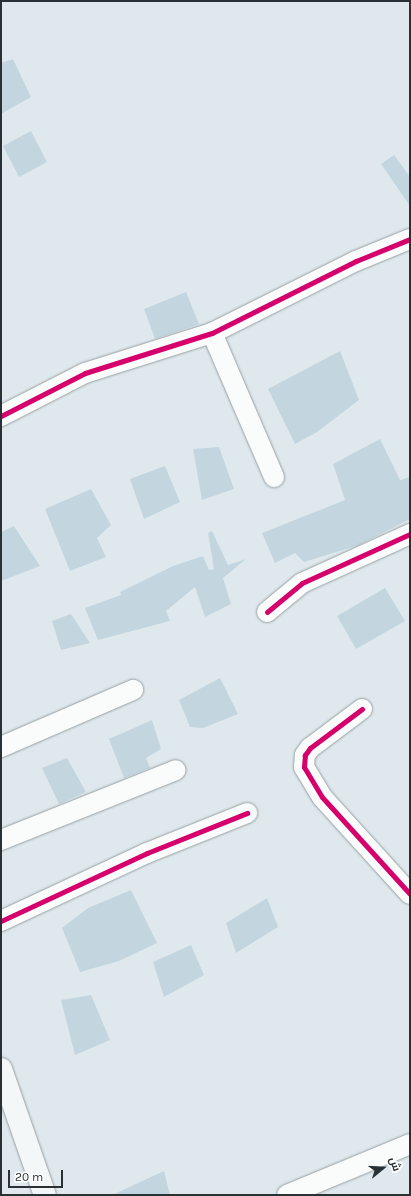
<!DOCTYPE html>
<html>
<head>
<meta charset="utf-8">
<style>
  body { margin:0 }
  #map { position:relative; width:411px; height:1196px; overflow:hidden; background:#dfe9ed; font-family:Karla,Cairo,sans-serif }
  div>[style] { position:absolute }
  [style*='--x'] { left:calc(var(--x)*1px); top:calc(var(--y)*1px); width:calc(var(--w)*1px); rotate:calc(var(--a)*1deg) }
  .building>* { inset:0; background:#c3d6df }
  .roads { filter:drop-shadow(0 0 1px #979fa2) drop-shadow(0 0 1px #979fa2) }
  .street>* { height:20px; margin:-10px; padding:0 10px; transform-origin:10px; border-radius:10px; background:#fafcfc }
  .secondary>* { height:22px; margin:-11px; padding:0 11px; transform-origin:11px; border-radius:11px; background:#f4f7f8 }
  .cycleway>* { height:5px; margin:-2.5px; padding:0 2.5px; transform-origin:2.5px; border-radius:2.5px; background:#d6006c }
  span { translate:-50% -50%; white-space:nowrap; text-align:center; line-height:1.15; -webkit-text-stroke:3px #fff; paint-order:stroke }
  .frame { position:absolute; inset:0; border:2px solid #2a3134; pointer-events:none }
  .north { position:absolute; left:363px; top:1148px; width:40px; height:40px; -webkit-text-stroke:3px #fff; paint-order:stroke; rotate:72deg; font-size:11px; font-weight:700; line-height:16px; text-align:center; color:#2a3134 }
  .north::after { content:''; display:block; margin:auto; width:14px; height:18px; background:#2a3134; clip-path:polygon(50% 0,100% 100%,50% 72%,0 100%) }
  .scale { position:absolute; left:8px; top:1170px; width:55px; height:18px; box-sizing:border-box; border:2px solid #2a3134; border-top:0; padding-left:5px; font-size:12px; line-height:14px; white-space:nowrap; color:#2a3134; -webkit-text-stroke:3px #fff; paint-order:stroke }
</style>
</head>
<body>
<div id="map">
  <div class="building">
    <i style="clip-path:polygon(13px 59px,31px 97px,1px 114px,1px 63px)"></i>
    <i style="clip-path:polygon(31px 131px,47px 162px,19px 177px,3px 146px)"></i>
    <i style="clip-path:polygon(394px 155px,410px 177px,410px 206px,381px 164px)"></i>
    <i style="clip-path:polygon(186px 292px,199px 324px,155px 339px,144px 309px)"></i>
    <i style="clip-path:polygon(340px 351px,359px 400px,317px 432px,295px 444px,268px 389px)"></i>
    <i style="clip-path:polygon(380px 439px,400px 480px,410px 477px,410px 519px,359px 545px,304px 562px,295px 553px,275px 563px,262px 533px,345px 500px,333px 464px)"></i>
    <i style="clip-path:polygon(219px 447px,234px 489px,202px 500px,193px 449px)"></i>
    <i style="clip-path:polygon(165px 466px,180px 502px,144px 519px,130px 479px)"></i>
    <i style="clip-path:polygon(91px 489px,111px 525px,97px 538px,106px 557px,70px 571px,45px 509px)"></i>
    <i style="clip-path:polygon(14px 526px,40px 566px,1px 581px,1px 532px)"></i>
    <i style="clip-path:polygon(212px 531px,228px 565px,246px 559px,223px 578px,231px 604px,205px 617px,195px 587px,166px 611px,170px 621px,98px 640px,85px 608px,121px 595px,120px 592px,173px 566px,203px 556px,209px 570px,214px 569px,208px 533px)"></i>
    <i style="clip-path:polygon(385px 588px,405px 621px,356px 649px,337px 616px)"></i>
    <i style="clip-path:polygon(71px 614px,90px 643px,61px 650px,52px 621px)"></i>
    <i style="clip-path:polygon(220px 678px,238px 714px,203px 728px,190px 727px,179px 700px)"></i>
    <i style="clip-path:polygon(152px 720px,161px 749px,146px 758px,150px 768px,124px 778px,109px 739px)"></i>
    <i style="clip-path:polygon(67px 758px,86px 792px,59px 804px,42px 768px)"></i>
    <i style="clip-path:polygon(131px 890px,157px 943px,119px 961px,80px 972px,62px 928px,88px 908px)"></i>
    <i style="clip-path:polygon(267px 898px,278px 927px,236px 953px,226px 923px)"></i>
    <i style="clip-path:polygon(191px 945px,204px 975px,164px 997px,153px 962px)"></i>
    <i style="clip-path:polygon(91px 995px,110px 1040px,75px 1055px,61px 1000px)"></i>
    <i style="clip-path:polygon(164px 1171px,170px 1195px,112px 1195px)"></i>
  </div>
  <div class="roads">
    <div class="street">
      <i style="--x:212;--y:333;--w:157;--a:66.7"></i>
      <i style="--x:1;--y:416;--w:94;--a:-27.1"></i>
      <i style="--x:85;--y:373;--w:133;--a:-17.5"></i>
      <i style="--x:212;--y:333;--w:161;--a:-26.6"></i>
      <i style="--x:356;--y:261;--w:58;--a:-22.2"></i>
      <i style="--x:267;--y:612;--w:45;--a:-39.6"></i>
      <i style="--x:302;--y:583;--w:119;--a:-24.4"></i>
      <i style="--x:362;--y:709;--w:65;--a:143.1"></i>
      <i style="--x:310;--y:748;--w:9;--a:126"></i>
      <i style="--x:305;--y:755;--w:12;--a:95"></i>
      <i style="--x:304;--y:767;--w:35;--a:59"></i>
      <i style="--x:322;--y:797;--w:131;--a:47.8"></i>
      <i style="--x:1;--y:747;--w:144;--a:-23.4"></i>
      <i style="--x:1;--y:840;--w:188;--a:-21.8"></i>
      <i style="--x:1;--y:921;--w:161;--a:-25"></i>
      <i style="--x:147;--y:853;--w:108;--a:-21.8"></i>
      <i style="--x:287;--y:1195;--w:133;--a:-22.5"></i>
    </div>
    <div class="secondary">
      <i style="--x:1;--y:1069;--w:133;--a:70.8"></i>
    </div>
  </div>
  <div class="cycleway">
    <i style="--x:1;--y:416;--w:94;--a:-27.1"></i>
    <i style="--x:85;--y:373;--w:133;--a:-17.5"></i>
    <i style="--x:212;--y:333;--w:161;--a:-26.6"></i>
    <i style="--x:356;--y:261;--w:58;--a:-22.2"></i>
    <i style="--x:267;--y:612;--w:45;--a:-39.6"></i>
    <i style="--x:302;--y:583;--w:119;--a:-24.4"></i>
    <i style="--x:362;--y:709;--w:65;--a:143.1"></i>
    <i style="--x:310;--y:748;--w:9;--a:126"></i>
    <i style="--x:305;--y:755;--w:12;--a:95"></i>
    <i style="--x:304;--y:767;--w:35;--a:59"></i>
    <i style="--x:322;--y:797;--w:131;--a:47.8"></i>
    <i style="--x:1;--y:921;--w:161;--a:-25"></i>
    <i style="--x:147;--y:853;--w:108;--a:-21.8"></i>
  </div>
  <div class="frame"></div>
  <div class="north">ش</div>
  <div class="scale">20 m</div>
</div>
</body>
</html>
